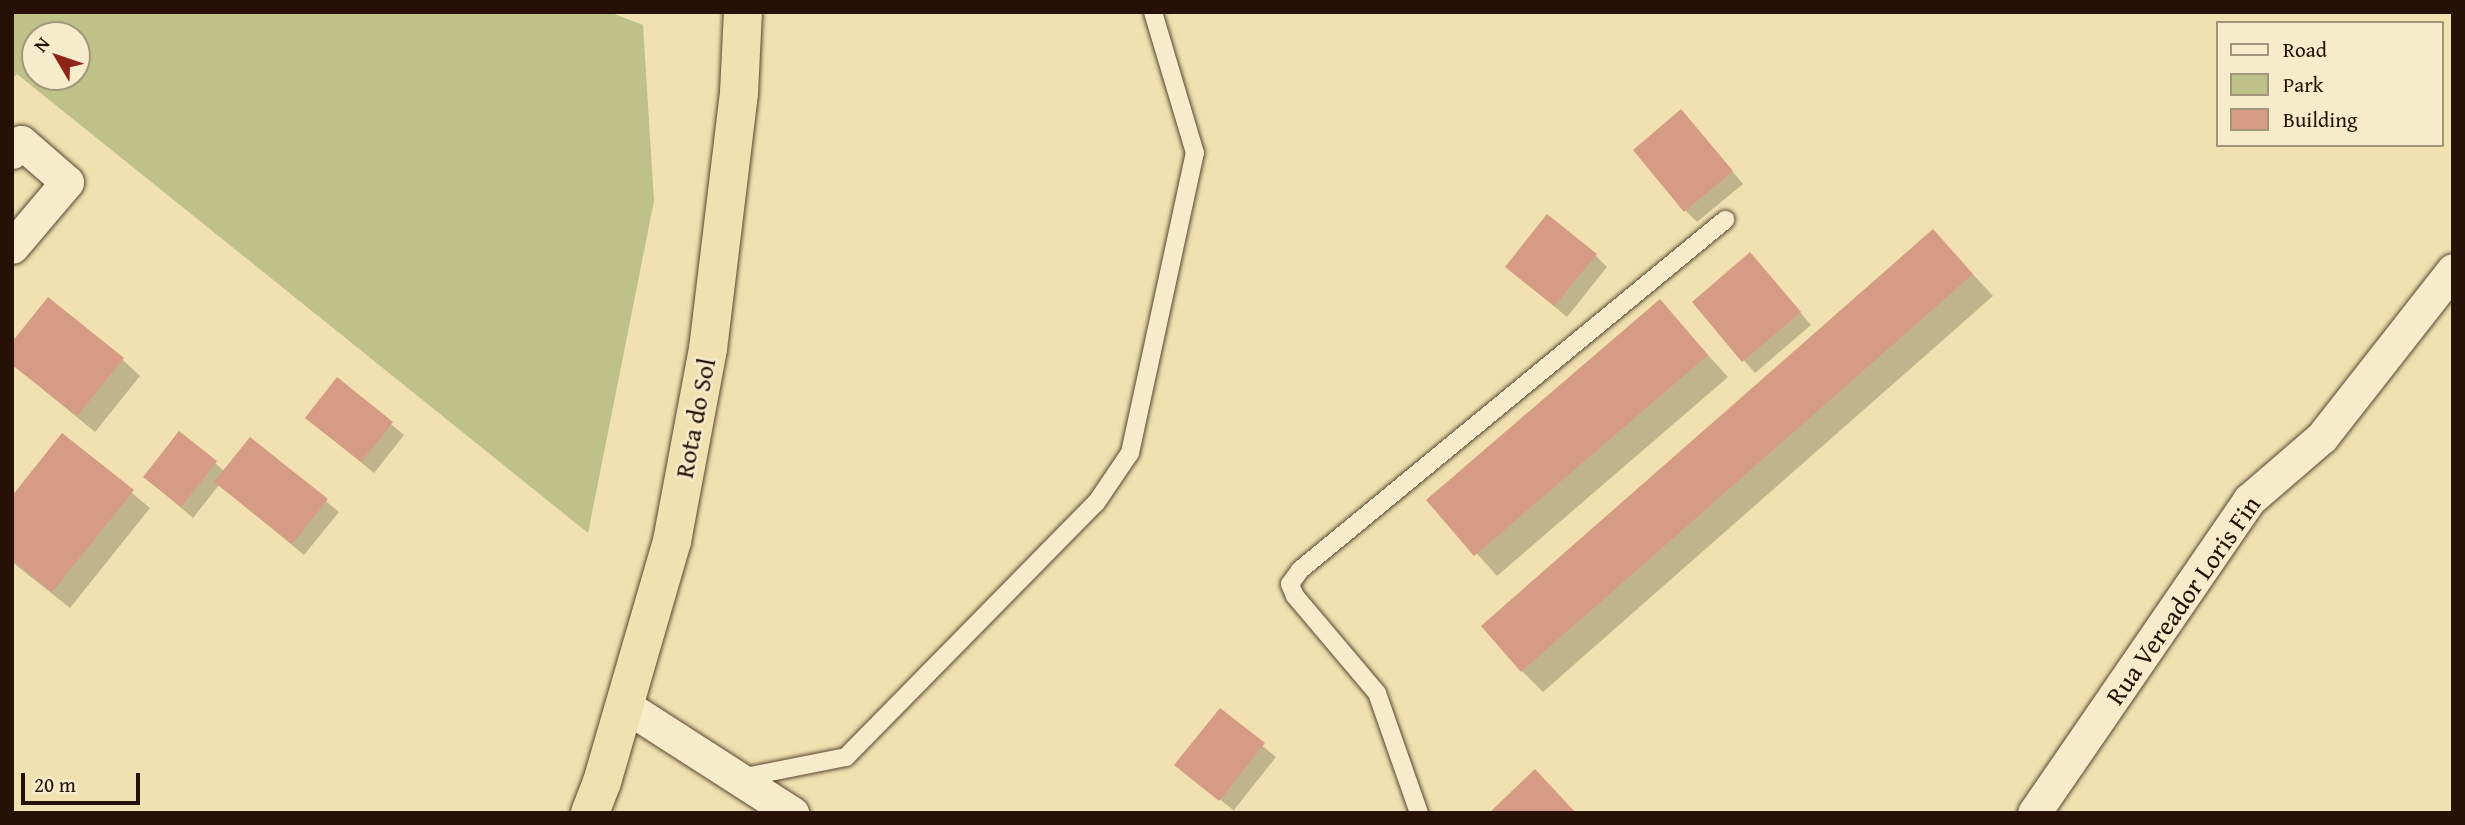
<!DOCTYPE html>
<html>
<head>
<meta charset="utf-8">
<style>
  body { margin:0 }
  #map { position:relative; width:2465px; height:825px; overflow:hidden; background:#f1e1b0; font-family:"Gentium Book Plus",serif }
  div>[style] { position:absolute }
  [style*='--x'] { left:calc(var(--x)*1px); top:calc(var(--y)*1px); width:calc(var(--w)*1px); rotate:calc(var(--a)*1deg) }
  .green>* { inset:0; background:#bec288 }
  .shadow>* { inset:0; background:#0003 }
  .building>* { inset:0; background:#d59b84 }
  .roads { filter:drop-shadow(0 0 2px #5a4531) drop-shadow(0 0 2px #5a4531) }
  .service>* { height:18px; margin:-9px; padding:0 9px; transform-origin:9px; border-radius:9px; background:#f6eccc }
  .minor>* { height:33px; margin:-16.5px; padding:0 16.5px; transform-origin:16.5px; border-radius:16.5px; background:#f6eccc }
  .trunk>* { height:38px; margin:-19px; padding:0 19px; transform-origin:19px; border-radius:19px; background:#f1e1b0 }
  span { translate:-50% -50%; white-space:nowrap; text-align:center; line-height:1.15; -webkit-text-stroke:5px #f6eccc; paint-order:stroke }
  .street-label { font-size:26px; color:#271107 }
  .frame { position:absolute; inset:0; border:14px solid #271107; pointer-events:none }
  .legend { position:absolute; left:2216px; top:21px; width:228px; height:126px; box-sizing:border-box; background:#f6eccc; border:2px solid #a3947d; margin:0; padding:9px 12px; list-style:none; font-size:21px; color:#271107 }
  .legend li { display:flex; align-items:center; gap:14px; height:35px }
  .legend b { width:35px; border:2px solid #a3947d }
  .north { position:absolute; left:21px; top:21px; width:70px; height:70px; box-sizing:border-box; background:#f6eccc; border:2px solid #a3947d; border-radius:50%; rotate:309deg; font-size:19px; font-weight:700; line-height:28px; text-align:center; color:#271107 }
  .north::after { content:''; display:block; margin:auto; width:24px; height:32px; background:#8f2418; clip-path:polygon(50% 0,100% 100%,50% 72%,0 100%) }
  .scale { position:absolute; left:21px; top:773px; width:119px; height:32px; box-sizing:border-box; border:4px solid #271107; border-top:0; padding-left:9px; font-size:21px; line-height:24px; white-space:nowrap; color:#271107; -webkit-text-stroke:5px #f6eccc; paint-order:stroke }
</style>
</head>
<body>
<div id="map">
  <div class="green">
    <i style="clip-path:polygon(evenodd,12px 12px,609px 12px,643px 25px,654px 201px,588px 533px,17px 74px,12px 79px,12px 12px,35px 35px,77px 35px,77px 77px,35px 77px,35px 35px)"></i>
  </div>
  <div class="shadow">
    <i style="clip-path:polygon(1693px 124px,1743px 184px,1697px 222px,1685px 210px)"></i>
    <i style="clip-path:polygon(1933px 231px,1993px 296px,1543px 692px,1522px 671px)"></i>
    <i style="clip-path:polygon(1595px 255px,1607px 267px,1567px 317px,1507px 267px)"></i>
    <i style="clip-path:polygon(1762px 267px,1811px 325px,1755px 373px,1694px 303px)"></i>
    <i style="clip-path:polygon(1660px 302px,1728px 377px,1497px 576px,1429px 500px)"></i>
    <i style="clip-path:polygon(122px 359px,140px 376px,95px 432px,12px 364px)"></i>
    <i style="clip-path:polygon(338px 380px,404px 435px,374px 473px,307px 418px)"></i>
    <i style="clip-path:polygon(62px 435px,150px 508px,70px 608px,12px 562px,12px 498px)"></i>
    <i style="clip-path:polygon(250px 439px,339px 512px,304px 555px,219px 485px,193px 518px,145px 477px,215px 463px,225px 472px)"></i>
    <i style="clip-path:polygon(1220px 710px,1276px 757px,1234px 810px,1237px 813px,1176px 765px)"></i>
  </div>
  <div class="building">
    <i style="clip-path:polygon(1681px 109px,1733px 171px,1684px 212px,1633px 150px)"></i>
    <i style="clip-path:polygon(1547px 214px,1597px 254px,1554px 306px,1505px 267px)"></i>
    <i style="clip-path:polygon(1933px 229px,1973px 274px,1521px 672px,1481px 626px)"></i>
    <i style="clip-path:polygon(1750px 252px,1801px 312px,1742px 362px,1692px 302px)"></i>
    <i style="clip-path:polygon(48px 297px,124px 358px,77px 416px,12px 365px,12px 342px)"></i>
    <i style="clip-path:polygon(1660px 299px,1708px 355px,1474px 556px,1426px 500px)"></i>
    <i style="clip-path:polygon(337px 377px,393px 422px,361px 462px,305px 418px)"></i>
    <i style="clip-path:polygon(179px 431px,217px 461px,181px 507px,143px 477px)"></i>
    <i style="clip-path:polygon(62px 433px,134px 490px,52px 592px,12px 560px,12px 496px)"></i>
    <i style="clip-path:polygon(250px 437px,328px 499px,292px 544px,214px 482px)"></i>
    <i style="clip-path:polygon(1220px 708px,1265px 743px,1219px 801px,1174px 765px)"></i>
    <i style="clip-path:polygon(1535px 769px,1576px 813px,1489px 813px)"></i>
  </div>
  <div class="roads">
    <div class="service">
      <i style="--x:740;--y:778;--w:108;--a:-11.2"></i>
      <i style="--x:846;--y:757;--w:356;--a:-45.5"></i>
      <i style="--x:1096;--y:503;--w:60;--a:-55.8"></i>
      <i style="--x:1130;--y:453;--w:307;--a:-77.8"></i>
      <i style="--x:1195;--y:153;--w:147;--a:-106.6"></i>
      <i style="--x:1419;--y:813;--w:127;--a:-109.3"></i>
      <i style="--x:1377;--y:693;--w:127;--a:-130.2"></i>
      <i style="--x:1295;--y:596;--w:13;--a:-113"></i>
      <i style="--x:1290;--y:584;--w:17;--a:-54"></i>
      <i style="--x:1300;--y:570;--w:551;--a:-39.47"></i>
    </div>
    <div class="minor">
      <i style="--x:12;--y:152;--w:13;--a:-48"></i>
      <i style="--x:21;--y:142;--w:61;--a:41"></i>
      <i style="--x:67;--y:182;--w:85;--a:130.2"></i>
      <i style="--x:624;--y:705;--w:200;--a:32.7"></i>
      <i style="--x:2034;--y:813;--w:380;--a:-55.5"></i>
      <i style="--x:2249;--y:500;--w:96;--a:-40.8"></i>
      <i style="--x:2322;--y:437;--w:212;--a:-51.9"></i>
    </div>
    <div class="trunk">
      <i style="--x:590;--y:813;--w:33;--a:-69"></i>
      <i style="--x:602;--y:782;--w:251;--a:-73.8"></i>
      <i style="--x:672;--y:541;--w:195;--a:-79.4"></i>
      <i style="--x:708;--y:349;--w:258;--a:-83.1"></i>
      <i style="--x:739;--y:93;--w:81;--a:-87.2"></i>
    </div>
  </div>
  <div class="street-label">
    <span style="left:695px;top:418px;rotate:-79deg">Rota do Sol</span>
    <span style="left:2183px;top:600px;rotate:-55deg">Rua Vereador Loris Fin</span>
  </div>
  <div class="frame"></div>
  <ul class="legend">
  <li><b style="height:9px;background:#f6eccc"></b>Road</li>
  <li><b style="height:19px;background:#bec288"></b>Park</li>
  <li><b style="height:19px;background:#d59b84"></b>Building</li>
  </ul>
  <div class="north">N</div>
  <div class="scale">20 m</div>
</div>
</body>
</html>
